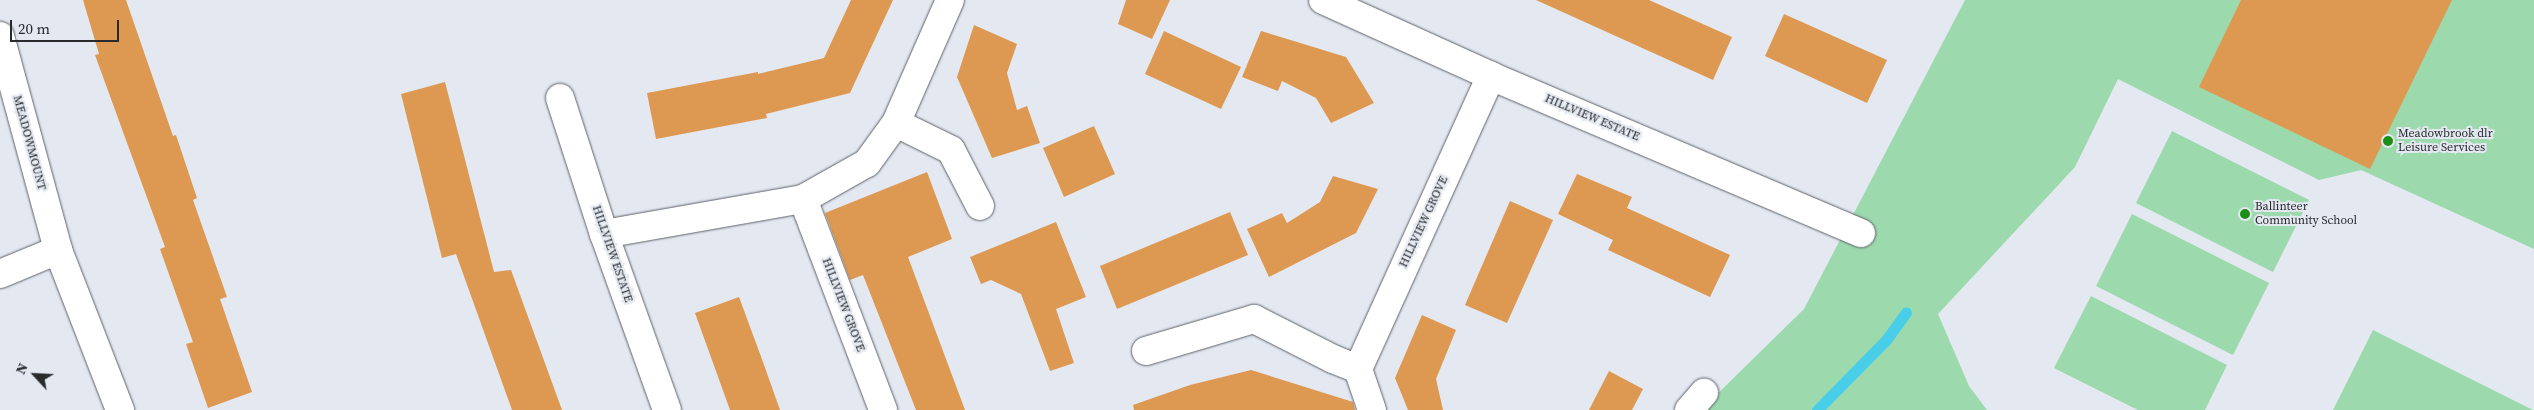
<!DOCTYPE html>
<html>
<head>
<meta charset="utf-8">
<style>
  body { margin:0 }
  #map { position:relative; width:2534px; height:410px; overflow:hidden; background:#e3e8f1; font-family:"Source Serif 4",serif }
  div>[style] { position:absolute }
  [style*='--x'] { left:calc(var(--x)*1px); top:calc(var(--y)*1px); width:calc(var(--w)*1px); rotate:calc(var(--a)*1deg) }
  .green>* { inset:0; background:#9cdaad }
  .stream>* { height:11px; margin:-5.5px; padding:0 5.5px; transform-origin:5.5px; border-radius:5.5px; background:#49ceea }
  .building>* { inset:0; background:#dd9952 }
  .roads { filter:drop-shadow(0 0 1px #5e626a) drop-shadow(0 0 1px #5e626a) }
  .minor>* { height:28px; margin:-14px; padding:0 14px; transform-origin:14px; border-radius:14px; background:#fff }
  .dots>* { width:14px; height:14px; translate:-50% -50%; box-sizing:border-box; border:2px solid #e3e8f1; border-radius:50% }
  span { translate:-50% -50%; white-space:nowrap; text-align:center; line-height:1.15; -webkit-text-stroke:4px #e3e8f1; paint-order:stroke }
  .street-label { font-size:12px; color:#282a2d }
  .poi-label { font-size:12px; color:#282a2d }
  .left { translate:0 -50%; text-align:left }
  .north { position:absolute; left:10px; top:350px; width:50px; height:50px; -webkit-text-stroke:4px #e3e8f1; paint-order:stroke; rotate:295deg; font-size:14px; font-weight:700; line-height:20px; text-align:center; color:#282a2d }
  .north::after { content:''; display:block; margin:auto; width:18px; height:22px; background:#282a2d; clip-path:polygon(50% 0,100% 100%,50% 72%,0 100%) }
  .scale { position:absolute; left:10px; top:20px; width:109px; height:22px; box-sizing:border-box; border:2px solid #282a2d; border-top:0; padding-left:6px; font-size:15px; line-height:18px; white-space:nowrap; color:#282a2d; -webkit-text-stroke:4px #e3e8f1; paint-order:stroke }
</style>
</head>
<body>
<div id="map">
  <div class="green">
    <i style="clip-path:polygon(1965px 0,2534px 0,2534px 249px,2361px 170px,2319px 180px,2118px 79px,2075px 167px,1938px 314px,1969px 386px,1987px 410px,1701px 410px,1804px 309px)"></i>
    <i style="clip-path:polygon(2172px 131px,2309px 200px,2273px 272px,2136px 203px)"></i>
    <i style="clip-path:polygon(2132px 214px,2269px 283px,2233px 355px,2096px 286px)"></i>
    <i style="clip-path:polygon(2091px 296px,2227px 365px,2205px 410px,2138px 410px,2054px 368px)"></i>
    <i style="clip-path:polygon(2373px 330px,2533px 410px,2333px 410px)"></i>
  </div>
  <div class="stream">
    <i style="--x:1817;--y:410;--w:98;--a:-45.4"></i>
    <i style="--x:1886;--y:340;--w:34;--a:-54"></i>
  </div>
  <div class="building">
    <i style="clip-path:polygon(83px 0,126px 0,173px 136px,176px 135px,197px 198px,193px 200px,227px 297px,220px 299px,252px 392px,208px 408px,186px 344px,193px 342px,160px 249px,165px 247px,95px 55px,99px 54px)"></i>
    <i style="clip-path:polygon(851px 0,893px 0,850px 93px,766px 114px,767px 118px,656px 139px,647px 93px,758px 72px,758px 74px,824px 58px)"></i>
    <i style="clip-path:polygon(1126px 0,1170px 0,1152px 39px,1118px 24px)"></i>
    <i style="clip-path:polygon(1536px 0,1649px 0,1732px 37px,1713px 80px)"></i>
    <i style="clip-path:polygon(2241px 0,2452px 0,2370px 169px,2199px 87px)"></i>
    <i style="clip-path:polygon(1784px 14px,1887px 60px,1867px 103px,1765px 56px)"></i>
    <i style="clip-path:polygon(974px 25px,1017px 44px,1007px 73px,1017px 110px,1027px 106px,1040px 143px,992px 158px,957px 77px)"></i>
    <i style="clip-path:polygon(1164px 31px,1241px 67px,1221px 109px,1145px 74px)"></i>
    <i style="clip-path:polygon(1261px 31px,1346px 57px,1374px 103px,1331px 123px,1316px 98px,1282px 81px,1278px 91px,1242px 77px)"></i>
    <i style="clip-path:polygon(445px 82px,494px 272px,511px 270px,562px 410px,512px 410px,456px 254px,442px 258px,401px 94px)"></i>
    <i style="clip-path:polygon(1094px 126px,1115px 174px,1064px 197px,1043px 148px)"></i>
    <i style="clip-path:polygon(927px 172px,952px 239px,908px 257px,965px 410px,916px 410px,863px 275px,850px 280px,825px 213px)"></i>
    <i style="clip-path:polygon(1577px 174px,1632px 197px,1627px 208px,1730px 255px,1710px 297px,1608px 250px,1613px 240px,1558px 214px)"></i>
    <i style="clip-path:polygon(1333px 176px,1378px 189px,1356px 233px,1269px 277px,1247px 229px,1282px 213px,1287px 223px,1320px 202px)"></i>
    <i style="clip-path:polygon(1510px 201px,1553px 220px,1507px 323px,1465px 305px)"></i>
    <i style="clip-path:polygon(1230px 212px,1248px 255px,1117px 309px,1100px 266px)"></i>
    <i style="clip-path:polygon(1056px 222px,1086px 297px,1056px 309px,1074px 363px,1050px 371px,1021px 294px,991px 280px,981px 284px,970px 257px)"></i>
    <i style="clip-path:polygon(739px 297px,763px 362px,780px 410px,730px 410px,695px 313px)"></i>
    <i style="clip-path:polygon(1422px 315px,1456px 330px,1436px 379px,1443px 410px,1408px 410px,1395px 378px)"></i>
    <i style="clip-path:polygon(1251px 370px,1353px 402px,1355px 410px,1134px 410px,1133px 405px,1190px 385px)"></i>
    <i style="clip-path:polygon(1609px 371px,1643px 389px,1632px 410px,1589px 410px)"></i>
  </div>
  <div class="roads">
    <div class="minor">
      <i style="--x:1323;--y:0;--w:184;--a:24.3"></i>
      <i style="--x:1491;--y:76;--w:402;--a:23"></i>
      <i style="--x:0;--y:36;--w:222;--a:74.8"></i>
      <i style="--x:58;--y:250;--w:172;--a:68.8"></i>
      <i style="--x:560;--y:98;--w:143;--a:72.1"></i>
      <i style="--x:604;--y:234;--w:187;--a:70.3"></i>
      <i style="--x:896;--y:123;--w:61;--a:26.1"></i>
      <i style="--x:951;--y:150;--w:63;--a:62.6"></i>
      <i style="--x:803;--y:199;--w:226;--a:69.2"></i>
      <i style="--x:604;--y:234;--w:202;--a:-10"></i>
      <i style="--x:803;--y:199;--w:73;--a:-29.4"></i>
      <i style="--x:867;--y:163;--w:49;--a:-54.1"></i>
      <i style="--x:896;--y:123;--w:134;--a:-66.3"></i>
      <i style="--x:0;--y:274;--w:63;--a:-22.5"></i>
      <i style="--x:1146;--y:351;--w:113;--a:-16.5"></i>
      <i style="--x:1254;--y:319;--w:89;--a:26.9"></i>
      <i style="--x:1333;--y:359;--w:27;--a:22"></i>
      <i style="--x:1372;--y:410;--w:43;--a:-108.9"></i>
      <i style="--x:1358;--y:369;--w:322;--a:-65.6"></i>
      <i style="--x:1689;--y:410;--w:23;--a:-49"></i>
    </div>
  </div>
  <div class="dots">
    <i style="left:2388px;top:141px;background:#1c8e15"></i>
    <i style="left:2245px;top:214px;background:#1c8e15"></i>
  </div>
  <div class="street-label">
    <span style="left:1592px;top:118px;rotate:23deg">HILLVIEW ESTATE</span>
    <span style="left:29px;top:143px;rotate:75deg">MEADOWMOUNT</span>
    <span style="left:1424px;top:222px;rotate:-65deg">HILLVIEW GROVE</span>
    <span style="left:612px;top:254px;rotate:71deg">HILLVIEW ESTATE</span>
    <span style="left:843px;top:305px;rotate:69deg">HILLVIEW GROVE</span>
  </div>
  <div class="poi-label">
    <span class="left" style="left:2398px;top:141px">Meadowbrook dlr<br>Leisure Services</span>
    <span class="left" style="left:2255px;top:214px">Ballinteer<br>Community School</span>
  </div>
  <div class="north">N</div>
  <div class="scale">20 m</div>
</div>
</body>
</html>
